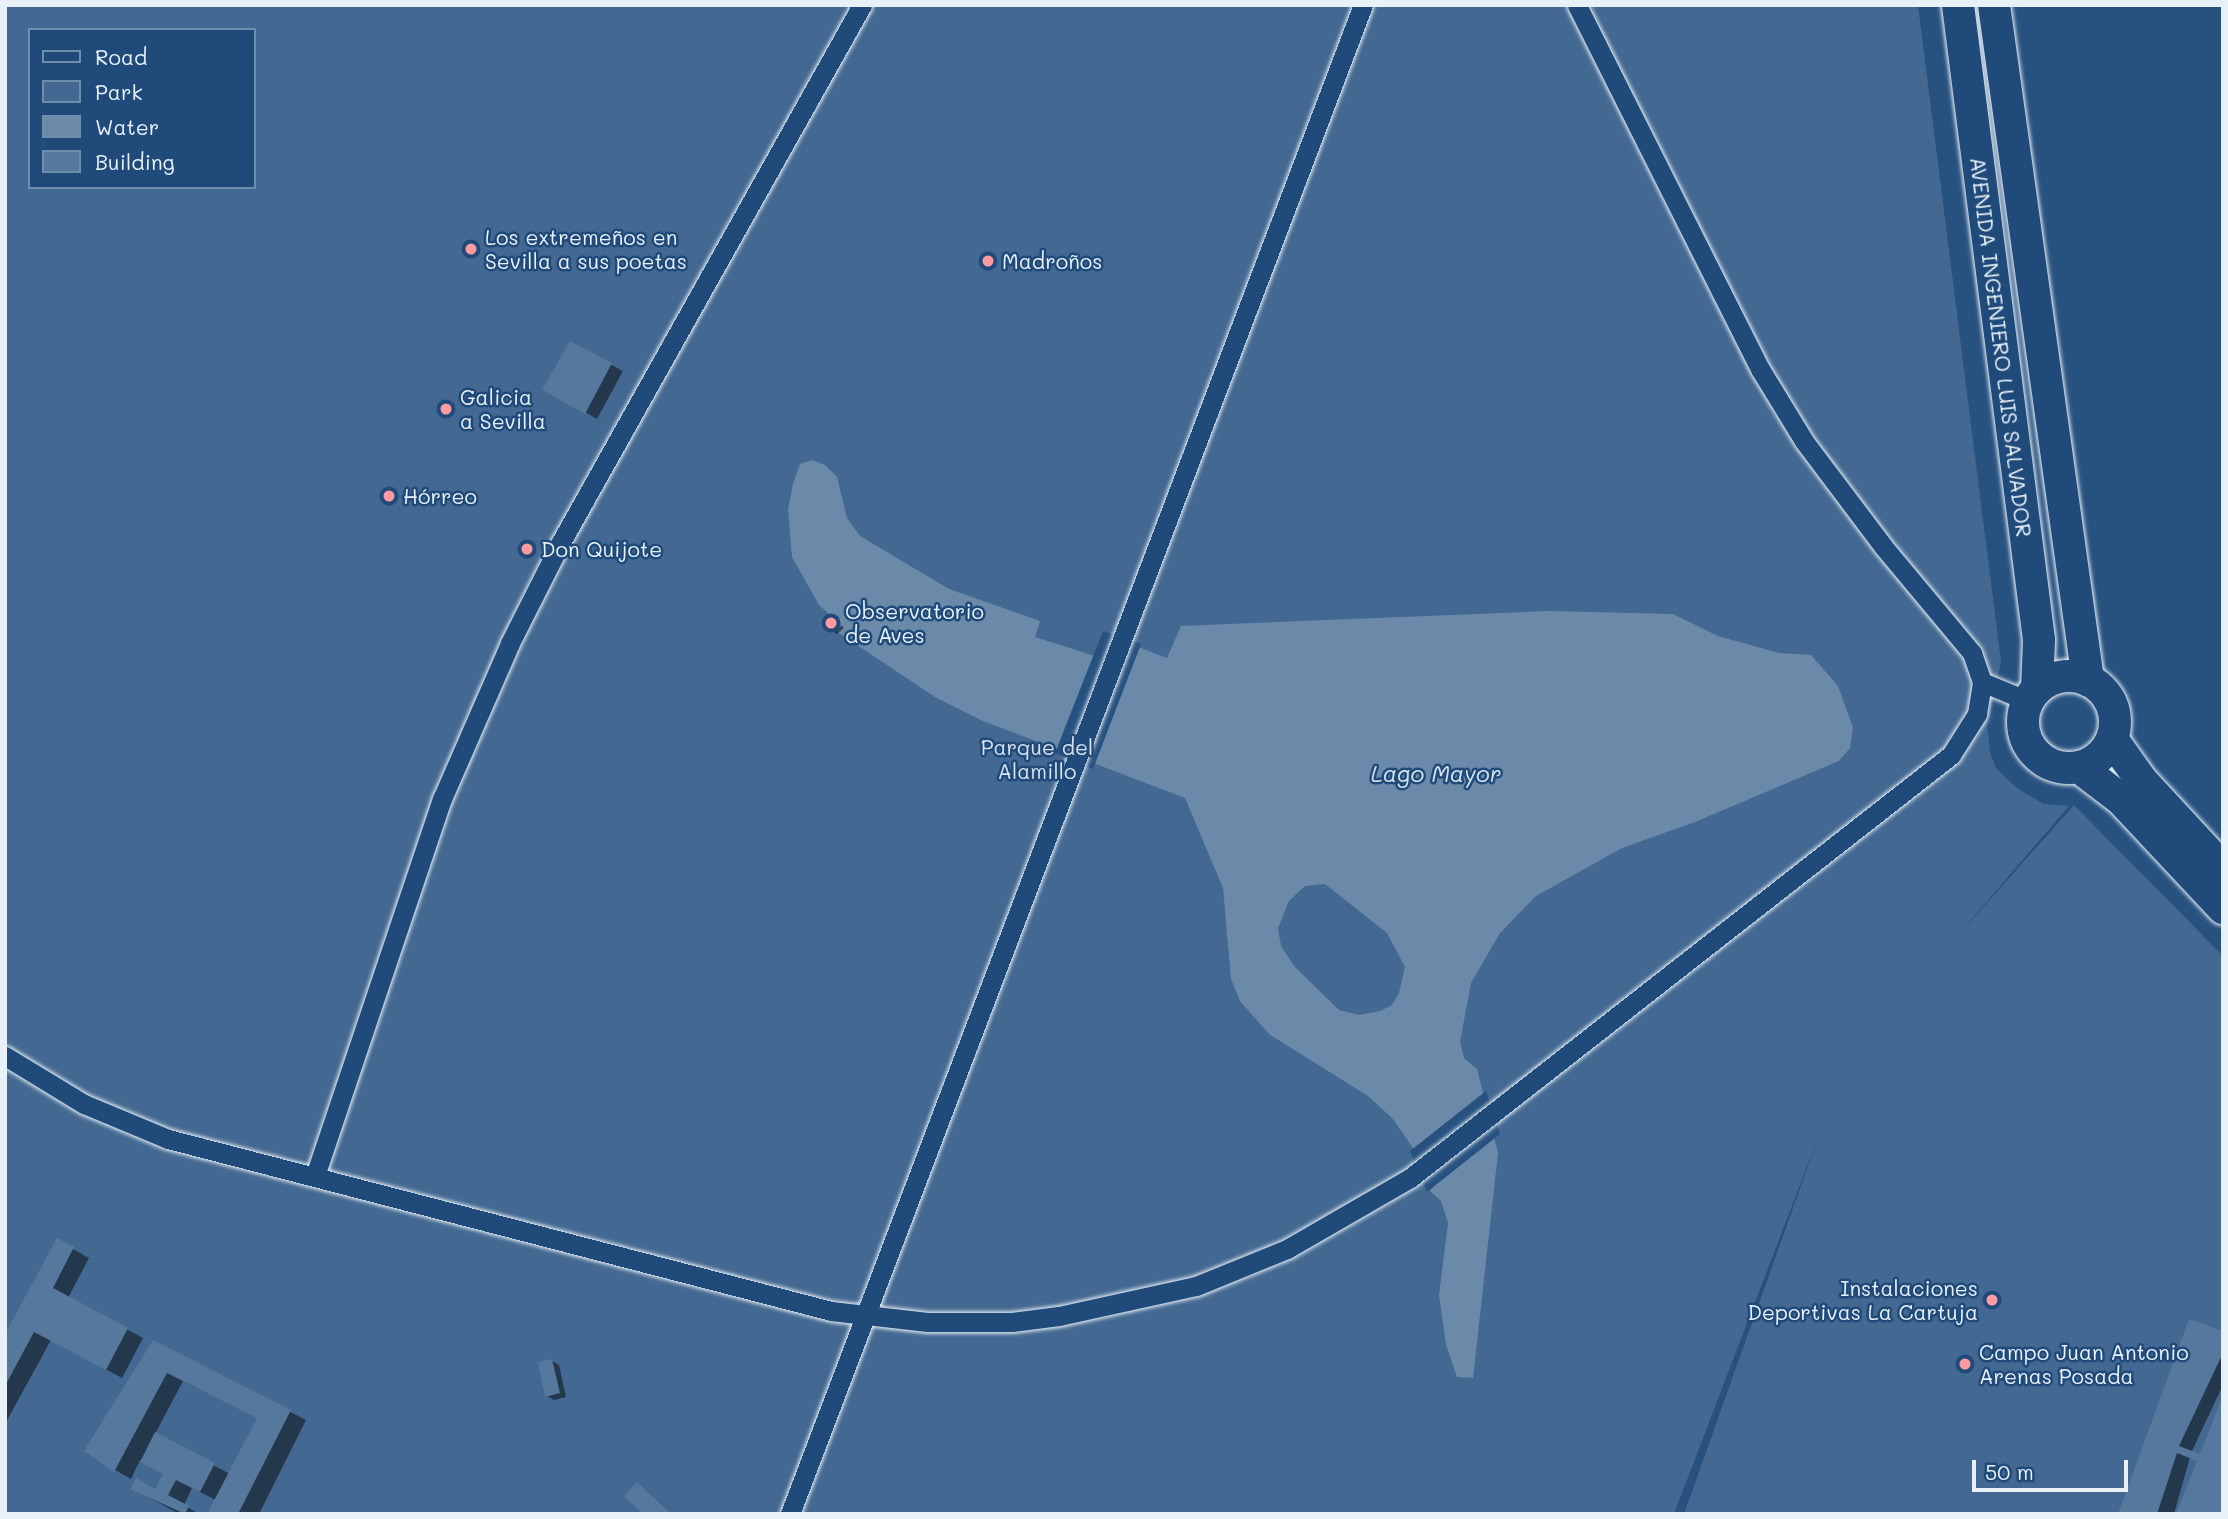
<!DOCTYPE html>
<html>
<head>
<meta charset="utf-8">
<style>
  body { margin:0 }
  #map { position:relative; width:2228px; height:1519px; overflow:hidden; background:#27517f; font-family:Mali,sans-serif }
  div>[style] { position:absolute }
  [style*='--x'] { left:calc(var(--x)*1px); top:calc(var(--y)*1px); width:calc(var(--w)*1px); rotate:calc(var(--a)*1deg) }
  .green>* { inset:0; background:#436891 }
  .water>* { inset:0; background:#6b8aaa }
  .pier>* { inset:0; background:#27517f }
  .shadow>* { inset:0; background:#0007 }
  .building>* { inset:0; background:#57789d }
  .roads { filter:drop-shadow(0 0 2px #e8f1f8) drop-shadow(0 0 2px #e8f1f8) }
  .pedestrian>* { height:19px; margin:-9.5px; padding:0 9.5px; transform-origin:9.5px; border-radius:9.5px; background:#1f4a7a }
  .tertiary>* { height:32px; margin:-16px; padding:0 16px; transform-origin:16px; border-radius:16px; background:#1f4a7a }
  .tertiary>.ring { margin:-16px; padding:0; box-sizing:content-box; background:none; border:32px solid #1f4a7a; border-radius:50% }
  .dots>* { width:19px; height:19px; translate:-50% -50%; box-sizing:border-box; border:4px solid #1f4a7a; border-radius:50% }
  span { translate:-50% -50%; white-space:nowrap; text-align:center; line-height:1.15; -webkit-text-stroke:5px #1f4a7a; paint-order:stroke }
  .poi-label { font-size:21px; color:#e8f1f8 }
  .left { translate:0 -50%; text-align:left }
  .right { translate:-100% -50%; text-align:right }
  .street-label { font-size:21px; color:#e8f1f8 }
  .park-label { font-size:21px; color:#d8e3ee }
  .water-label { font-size:23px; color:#d5e2ec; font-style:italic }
  .frame { position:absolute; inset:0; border:7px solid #e8f1f8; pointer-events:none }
  .legend { position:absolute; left:28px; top:28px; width:228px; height:161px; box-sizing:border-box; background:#1f4a7a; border:2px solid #6f8dac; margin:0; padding:9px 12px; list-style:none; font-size:21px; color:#e8f1f8 }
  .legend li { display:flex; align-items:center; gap:14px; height:35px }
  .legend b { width:35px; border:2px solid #6f8dac }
  .scale { position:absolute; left:1972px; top:1460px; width:156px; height:32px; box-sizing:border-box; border:4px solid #e8f1f8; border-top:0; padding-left:9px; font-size:21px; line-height:24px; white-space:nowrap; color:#e8f1f8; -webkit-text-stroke:5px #1f4a7a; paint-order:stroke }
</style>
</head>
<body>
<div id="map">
  <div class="green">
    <i style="clip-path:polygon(evenodd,5px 5px,1918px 5px,2001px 662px,1987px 725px,1990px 752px,1996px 768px,2018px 789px,2044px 804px,2069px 806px,1954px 940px,2074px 805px,2222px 955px,2223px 1514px,1684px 1514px,1819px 1135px,1674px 1514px,5px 1514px,5px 5px,30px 30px,254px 30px,254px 187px,30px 187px,30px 30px)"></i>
  </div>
  <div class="water">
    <i style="clip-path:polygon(evenodd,812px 460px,825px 465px,837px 477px,847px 518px,860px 536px,949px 589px,1040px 621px,1035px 637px,1095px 656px,1104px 634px,1167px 658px,1181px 626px,1548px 611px,1673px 614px,1718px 636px,1779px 653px,1811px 655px,1838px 686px,1853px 728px,1850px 748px,1839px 761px,1695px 822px,1622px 848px,1536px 896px,1500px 933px,1471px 983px,1460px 1042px,1464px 1058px,1477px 1069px,1498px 1153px,1473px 1378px,1457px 1377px,1446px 1345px,1439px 1295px,1448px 1223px,1441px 1201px,1431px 1192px,1413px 1148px,1393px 1119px,1368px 1096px,1269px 1034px,1240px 1001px,1231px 979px,1223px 888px,1185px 798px,983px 721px,935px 697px,836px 631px,841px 625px,819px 605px,792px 557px,788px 509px,793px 484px,800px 464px,812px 460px,1325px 884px,1387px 933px,1405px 967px,1399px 993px,1392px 1005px,1380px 1011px,1359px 1015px,1339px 1010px,1294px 966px,1281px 946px,1278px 928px,1289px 901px,1305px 886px,1325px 884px)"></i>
  </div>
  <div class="pier">
    <i style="clip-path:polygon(1103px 631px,1141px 644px,1093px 769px,1055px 753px)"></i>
    <i style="clip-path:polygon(1486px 1091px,1500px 1134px,1427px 1192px,1410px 1151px)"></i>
  </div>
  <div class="shadow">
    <i style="clip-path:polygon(571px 344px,623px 371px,597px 419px,545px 389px)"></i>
    <i style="clip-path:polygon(835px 619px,844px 628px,837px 634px,834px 632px)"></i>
    <i style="clip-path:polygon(57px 1240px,89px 1258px,68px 1298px,143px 1338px,122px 1378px,51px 1340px,5px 1424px,5px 1338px)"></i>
    <i style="clip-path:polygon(2223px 1333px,2223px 1385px,2191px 1453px,2201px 1456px,2223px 1400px,2223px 1514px,2178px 1514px,2199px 1460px,2190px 1457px,2174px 1514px,2120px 1514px)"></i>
    <i style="clip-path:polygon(evenodd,153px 1342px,306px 1420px,259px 1514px,209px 1514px,216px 1500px,192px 1488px,184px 1505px,199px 1514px,179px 1514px,132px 1488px,156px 1491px,165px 1474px,140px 1460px,131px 1479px,115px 1470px,153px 1342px,183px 1381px,259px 1418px,230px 1474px,155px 1434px,183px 1381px)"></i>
    <i style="clip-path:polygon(552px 1361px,559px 1365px,566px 1397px,554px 1400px,547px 1396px)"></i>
  </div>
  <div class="building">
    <i style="clip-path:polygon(570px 341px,612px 363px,585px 414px,542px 390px)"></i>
    <i style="clip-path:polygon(832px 615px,842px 625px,833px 633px,820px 621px)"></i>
    <i style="clip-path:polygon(57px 1238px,74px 1247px,53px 1288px,128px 1328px,106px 1370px,34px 1332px,5px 1386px,5px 1334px)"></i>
    <i style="clip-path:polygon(2189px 1319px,2223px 1331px,2223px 1353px,2179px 1446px,2200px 1454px,2223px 1395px,2223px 1506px,2220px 1514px,2176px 1514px,2197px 1461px,2177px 1453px,2157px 1514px,2118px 1514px)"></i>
    <i style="clip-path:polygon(153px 1340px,291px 1410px,238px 1514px,207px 1514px,257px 1418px,167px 1373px,114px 1472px,84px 1451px)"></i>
    <i style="clip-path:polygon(552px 1359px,560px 1393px,545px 1397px,538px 1362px)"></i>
    <i style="clip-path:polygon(155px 1432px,215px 1463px,200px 1492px,176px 1480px,168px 1495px,189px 1506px,185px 1514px,130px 1489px,136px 1478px,155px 1489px,163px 1474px,140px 1462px)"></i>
    <i style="clip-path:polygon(637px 1482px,671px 1514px,643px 1514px,624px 1496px)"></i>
  </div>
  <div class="roads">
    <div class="pedestrian">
      <i style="--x:1982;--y:682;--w:50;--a:22.4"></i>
      <i style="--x:5;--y:1056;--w:92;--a:31.3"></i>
      <i style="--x:84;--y:1104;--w:91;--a:22.6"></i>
      <i style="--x:168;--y:1139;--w:685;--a:14.54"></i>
      <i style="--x:831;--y:1311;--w:97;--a:6.5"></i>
      <i style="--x:927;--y:1322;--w:85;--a:0"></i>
      <i style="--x:1012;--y:1322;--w:47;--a:-7.3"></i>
      <i style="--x:1059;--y:1316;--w:140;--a:-12.4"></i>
      <i style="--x:1196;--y:1286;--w:98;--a:-22.1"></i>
      <i style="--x:1287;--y:1249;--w:142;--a:-30"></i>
      <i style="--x:1410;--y:1178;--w:687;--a:-38.02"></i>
      <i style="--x:1951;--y:755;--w:49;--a:-57.6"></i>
      <i style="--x:1977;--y:714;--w:32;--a:-81"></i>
      <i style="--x:1982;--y:682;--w:31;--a:-109"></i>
      <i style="--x:1972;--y:653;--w:139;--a:-129.8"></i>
      <i style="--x:1883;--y:546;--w:131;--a:-127"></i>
      <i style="--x:1804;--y:441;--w:84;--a:-121.4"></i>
      <i style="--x:1760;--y:369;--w:407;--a:-116.7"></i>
      <i style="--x:315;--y:1176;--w:398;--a:-71.4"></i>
      <i style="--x:442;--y:799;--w:170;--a:-66.4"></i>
      <i style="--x:510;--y:643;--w:113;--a:-63.2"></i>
      <i style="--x:561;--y:542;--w:616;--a:-60.73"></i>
      <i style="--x:790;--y:1514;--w:1614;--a:-69.21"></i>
    </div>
    <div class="tertiary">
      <i style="--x:1958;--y:5;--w:640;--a:82.73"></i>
      <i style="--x:2039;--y:640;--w:49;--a:92.3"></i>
      <i style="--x:1994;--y:5;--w:682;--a:82.07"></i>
      <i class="ring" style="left:2023px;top:676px;width:60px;height:60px"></i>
      <i style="--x:2112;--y:739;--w:50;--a:54.7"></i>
      <i style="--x:2141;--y:780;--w:121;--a:47.3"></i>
      <i style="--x:2079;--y:767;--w:54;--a:37.5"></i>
      <i style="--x:2122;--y:800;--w:148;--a:46.9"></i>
    </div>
  </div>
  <div class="dots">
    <i style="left:471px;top:249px;background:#ff9aa2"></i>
    <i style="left:988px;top:261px;background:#ff9aa2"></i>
    <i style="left:446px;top:409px;background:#ff9aa2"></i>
    <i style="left:389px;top:496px;background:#ff9aa2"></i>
    <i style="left:527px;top:549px;background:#ff9aa2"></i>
    <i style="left:831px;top:623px;background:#ff9aa2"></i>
    <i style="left:1992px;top:1300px;background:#ff9aa2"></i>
    <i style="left:1965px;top:1364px;background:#ff9aa2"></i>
  </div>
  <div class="poi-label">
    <span class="left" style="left:485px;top:249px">Los extremeños en<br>Sevilla a sus poetas</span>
    <span class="left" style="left:1002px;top:261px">Madroños</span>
    <span class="left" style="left:460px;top:409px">Galicia<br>a Sevilla</span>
    <span class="left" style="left:403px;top:496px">Hórreo</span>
    <span class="left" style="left:541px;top:549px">Don Quijote</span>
    <span class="left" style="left:845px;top:623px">Observatorio<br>de Aves</span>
    <span class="right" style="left:1978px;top:1300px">Instalaciones<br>Deportivas La Cartuja</span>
    <span class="left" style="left:1979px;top:1364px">Campo Juan Antonio<br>Arenas Posada</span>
  </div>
  <div class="street-label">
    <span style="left:2001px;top:347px;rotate:83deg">AVENIDA INGENIERO LUIS SALVADOR</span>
  </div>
  <div class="park-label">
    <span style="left:1037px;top:759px">Parque del<br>Alamillo</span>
  </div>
  <div class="water-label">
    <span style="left:1436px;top:773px">Lago Mayor</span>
  </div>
  <div class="frame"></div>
  <ul class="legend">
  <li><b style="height:9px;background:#1f4a7a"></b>Road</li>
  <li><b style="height:19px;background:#436891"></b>Park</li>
  <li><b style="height:19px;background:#6b8aaa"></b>Water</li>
  <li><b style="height:19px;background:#57789d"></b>Building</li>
  </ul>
  <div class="scale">50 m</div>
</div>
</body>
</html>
